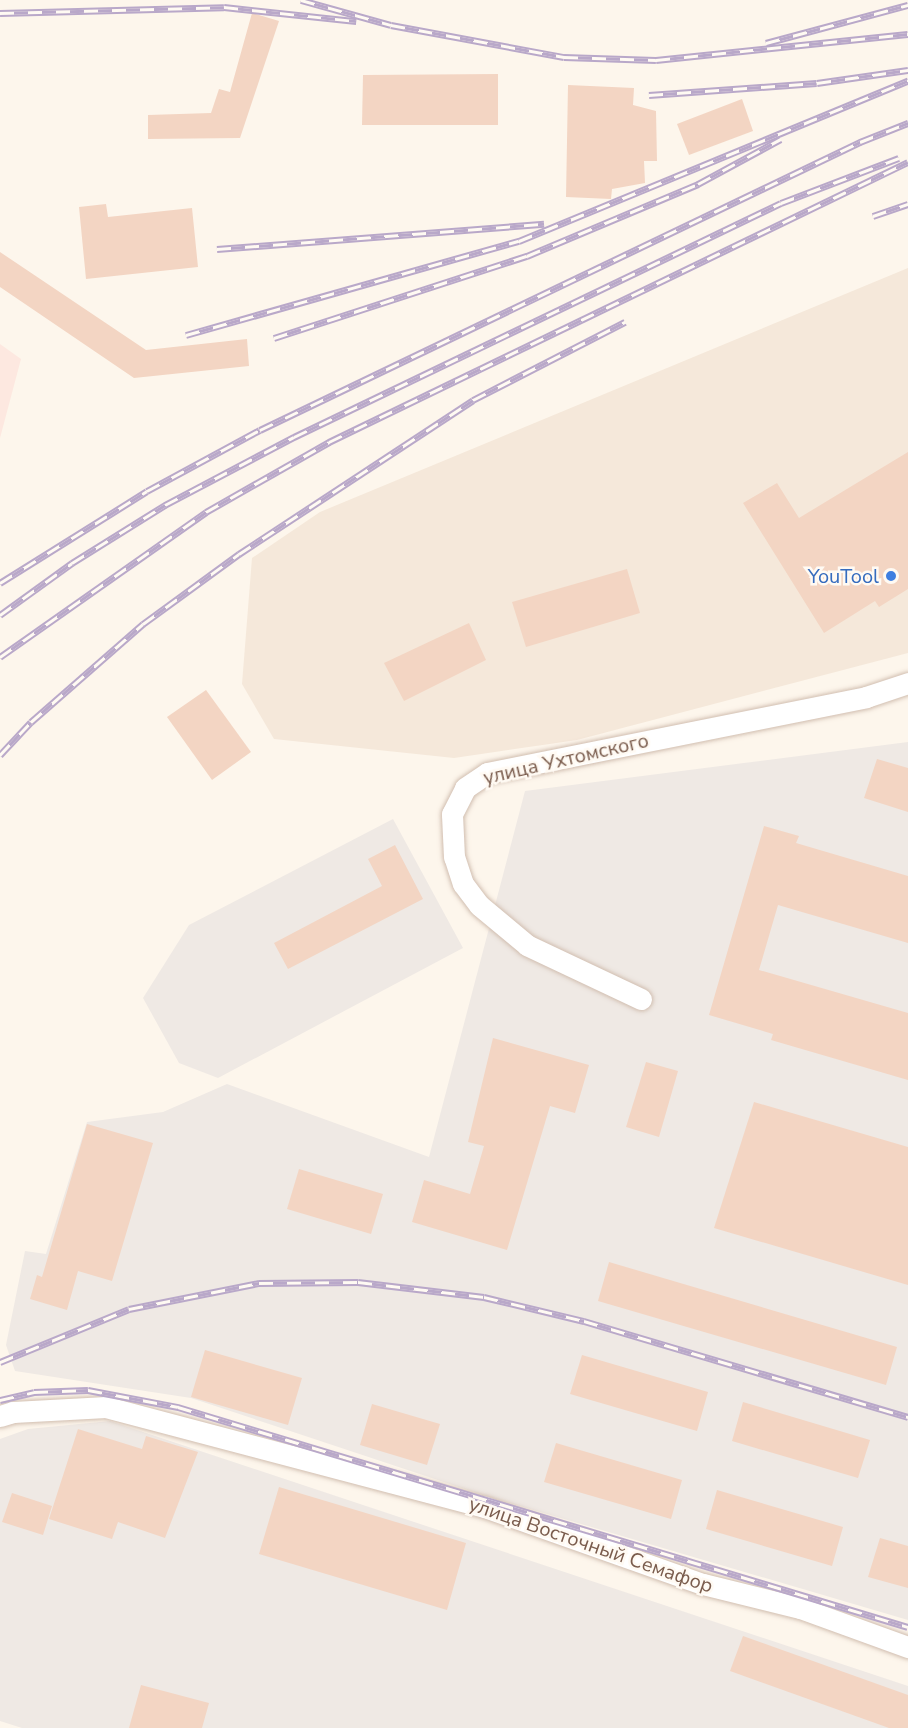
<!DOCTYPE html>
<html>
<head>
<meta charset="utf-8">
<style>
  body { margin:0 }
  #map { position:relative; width:908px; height:1728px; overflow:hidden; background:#fdf6ec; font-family:"Nunito Sans",sans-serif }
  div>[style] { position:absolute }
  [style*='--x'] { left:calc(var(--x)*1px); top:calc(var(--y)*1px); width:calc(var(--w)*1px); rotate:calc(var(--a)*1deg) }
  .residential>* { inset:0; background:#f5e8da }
  .commercial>* { inset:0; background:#fde8e0 }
  .industrial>* { inset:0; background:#efe9e4 }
  .building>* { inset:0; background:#f3d5c3 }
  .roads { filter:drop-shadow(0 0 2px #d1beb0) drop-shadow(0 0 2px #d1beb0) }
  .street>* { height:21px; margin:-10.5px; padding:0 10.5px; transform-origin:10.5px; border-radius:10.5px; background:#fff }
  .rail>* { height:7px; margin-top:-3.5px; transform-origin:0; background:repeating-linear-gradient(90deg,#fffaf3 0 14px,#b9a8c9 0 28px); box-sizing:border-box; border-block:2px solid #b9a8c9 }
  .dots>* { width:16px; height:16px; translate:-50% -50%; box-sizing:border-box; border:3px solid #fffaf3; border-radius:50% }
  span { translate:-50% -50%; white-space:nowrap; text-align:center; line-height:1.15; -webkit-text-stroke:5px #fffaf3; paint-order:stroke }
  .shop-label { font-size:20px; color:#366cbe }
  .right { translate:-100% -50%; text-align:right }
  .street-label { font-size:20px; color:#7a5c4d }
</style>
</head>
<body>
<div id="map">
  <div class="residential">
    <i style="clip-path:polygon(908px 268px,908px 653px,577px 740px,454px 758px,274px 739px,242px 684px,252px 558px,320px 512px)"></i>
  </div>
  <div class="commercial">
    <i style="clip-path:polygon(0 344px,21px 359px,0 438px)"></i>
  </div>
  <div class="industrial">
    <i style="clip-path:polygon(908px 742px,908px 1620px,486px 1496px,191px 1398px,15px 1371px,6px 1345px,25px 1251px,46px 1254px,87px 1122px,163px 1112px,227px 1084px,429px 1157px,525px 791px)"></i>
    <i style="clip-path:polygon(393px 819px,463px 948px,218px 1078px,179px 1063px,143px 998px,189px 925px)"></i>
    <i style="clip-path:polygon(110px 1421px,908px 1686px,908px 1728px,22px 1728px,0 1721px,0 1439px,28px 1429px)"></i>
  </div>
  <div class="building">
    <i style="clip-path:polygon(252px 13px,279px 21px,240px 138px,148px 139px,148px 115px,211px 113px,219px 89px,230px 92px)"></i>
    <i style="clip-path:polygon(498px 74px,498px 125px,362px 125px,363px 75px)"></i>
    <i style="clip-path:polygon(568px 85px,634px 88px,633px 105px,656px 111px,657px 161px,644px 161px,645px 183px,612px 189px,611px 199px,566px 197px)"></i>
    <i style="clip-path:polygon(742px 99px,753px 131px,689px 155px,677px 124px)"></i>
    <i style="clip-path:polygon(106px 204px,108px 217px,192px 208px,198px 267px,86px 279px,79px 207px)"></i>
    <i style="clip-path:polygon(0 252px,146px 350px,247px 339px,249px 366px,134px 378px,0 287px)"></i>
    <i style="clip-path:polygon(908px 452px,908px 589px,879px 607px,875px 601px,824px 633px,743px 503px,777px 483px,799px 518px)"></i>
    <i style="clip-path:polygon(627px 569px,640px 613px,526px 647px,512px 602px)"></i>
    <i style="clip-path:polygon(469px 623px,486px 660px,404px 701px,384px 663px)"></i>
    <i style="clip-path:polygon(206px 690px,251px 752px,212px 780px,167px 717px)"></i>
    <i style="clip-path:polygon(877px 759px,908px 768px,908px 812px,864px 798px)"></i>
    <i style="clip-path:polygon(764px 826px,799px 836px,796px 843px,908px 876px,908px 943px,778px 905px,759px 970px,908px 1013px,908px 1080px,771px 1040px,773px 1034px,709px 1015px)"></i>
    <i style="clip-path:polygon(395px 845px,423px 899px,288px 969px,274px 943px,382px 886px,368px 859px)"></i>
    <i style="clip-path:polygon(493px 1038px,589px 1065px,575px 1113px,550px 1106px,507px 1250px,412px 1222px,424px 1180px,470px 1194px,484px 1146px,468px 1142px)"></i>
    <i style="clip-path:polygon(646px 1062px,678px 1071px,659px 1137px,626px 1127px)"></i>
    <i style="clip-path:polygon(754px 1102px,908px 1147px,908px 1285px,714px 1228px)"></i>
    <i style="clip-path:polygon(87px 1124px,153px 1143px,112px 1281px,78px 1271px,67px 1310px,30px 1299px,37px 1275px,42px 1277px)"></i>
    <i style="clip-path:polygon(299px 1169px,383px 1194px,371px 1234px,287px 1209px)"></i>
    <i style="clip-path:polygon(609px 1262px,897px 1347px,886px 1385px,598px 1301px)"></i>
    <i style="clip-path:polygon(205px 1350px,302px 1378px,288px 1425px,191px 1397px)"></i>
    <i style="clip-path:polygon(582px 1355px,708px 1392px,697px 1431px,570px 1394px)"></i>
    <i style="clip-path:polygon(743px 1402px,870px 1440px,858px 1478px,732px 1441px)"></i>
    <i style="clip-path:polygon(372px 1404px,440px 1424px,427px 1465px,360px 1445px)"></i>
    <i style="clip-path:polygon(78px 1429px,142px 1449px,146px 1436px,198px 1452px,165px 1538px,118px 1522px,112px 1539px,49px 1519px)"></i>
    <i style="clip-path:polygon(556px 1443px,682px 1480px,671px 1519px,544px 1482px)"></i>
    <i style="clip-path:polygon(279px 1487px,466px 1543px,447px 1610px,259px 1554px)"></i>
    <i style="clip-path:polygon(717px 1490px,843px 1527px,832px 1566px,706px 1529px)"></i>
    <i style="clip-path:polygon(12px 1493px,52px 1506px,43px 1535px,2px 1522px)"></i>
    <i style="clip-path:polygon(880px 1538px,908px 1546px,908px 1588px,868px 1577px)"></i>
    <i style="clip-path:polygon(743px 1636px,908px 1695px,908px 1728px,889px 1728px,730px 1671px)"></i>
    <i style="clip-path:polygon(141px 1685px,209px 1703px,202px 1728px,129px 1728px)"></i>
  </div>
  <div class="roads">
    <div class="street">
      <i style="--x:641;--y:999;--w:126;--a:-154.7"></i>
      <i style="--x:527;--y:945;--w:62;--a:-140.2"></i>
      <i style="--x:479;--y:905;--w:26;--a:-127"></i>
      <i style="--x:463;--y:884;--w:28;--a:-108"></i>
      <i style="--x:454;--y:857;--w:43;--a:-92.7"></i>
      <i style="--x:452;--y:814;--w:29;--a:-63"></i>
      <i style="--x:465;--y:788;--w:27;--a:-34"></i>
      <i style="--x:487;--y:773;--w:387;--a:-11.3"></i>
      <i style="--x:866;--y:697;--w:44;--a:-18.4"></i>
      <i style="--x:0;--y:1416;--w:14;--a:-17"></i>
      <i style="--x:13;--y:1412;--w:93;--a:-3.1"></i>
      <i style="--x:106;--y:1407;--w:392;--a:14.8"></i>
      <i style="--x:485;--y:1507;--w:231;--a:19.5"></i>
      <i style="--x:703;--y:1584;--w:100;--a:13.9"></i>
      <i style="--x:800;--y:1608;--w:115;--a:19.9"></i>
    </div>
  </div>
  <div class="rail">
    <i style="--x:301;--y:0;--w:93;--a:15.5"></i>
    <i style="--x:391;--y:25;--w:176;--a:10.5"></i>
    <i style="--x:564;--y:57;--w:92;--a:1.9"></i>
    <i style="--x:656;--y:60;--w:253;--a:-5.9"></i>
    <i style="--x:0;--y:13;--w:224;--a:-1.5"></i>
    <i style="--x:224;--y:7;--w:133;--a:6.1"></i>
    <i style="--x:766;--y:43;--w:147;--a:-15"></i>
    <i style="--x:649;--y:95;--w:168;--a:-4.1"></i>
    <i style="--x:817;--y:83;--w:92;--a:-8.1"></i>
    <i style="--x:873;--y:216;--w:37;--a:-19"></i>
    <i style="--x:217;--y:249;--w:328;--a:-4.4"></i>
    <i style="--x:186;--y:335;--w:346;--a:-15.8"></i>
    <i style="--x:519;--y:241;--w:421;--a:-22.4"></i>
    <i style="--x:274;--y:338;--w:266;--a:-18"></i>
    <i style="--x:527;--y:256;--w:186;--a:-22.8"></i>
    <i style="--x:698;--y:184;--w:94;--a:-28.5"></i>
    <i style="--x:0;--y:583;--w:173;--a:-32"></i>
    <i style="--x:147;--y:491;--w:128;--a:-28.4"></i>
    <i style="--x:260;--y:430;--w:666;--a:-25.64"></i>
    <i style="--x:860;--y:142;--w:52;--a:-21.6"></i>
    <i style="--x:0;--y:615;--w:89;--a:-35.8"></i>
    <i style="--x:72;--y:563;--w:110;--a:-31.9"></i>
    <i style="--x:165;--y:505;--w:146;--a:-27.8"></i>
    <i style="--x:294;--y:437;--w:540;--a:-25.66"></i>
    <i style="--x:781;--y:203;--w:126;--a:-20.9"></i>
    <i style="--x:0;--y:657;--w:252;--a:-35.1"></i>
    <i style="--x:206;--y:512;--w:142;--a:-29.6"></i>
    <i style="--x:329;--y:442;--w:643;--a:-25.81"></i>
    <i style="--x:0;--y:755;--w:45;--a:-46.8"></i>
    <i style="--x:31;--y:722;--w:149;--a:-41.2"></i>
    <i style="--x:143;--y:624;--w:119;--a:-36.1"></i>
    <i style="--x:239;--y:554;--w:280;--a:-33.3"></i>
    <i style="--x:473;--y:400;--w:171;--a:-27.2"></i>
    <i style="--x:0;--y:1362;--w:139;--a:-22.3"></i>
    <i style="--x:129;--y:1309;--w:133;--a:-11.3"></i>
    <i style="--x:259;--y:1283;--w:99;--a:-0.6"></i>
    <i style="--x:358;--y:1282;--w:127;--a:6.8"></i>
    <i style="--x:484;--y:1297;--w:103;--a:13.5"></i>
    <i style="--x:584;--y:1321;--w:338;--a:16.5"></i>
    <i style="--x:0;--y:1400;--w:35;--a:-13"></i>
    <i style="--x:34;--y:1392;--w:54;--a:-2.1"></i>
    <i style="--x:88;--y:1390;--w:92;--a:10.7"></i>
    <i style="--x:178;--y:1407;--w:762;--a:16.77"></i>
  </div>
  <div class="dots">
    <i style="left:891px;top:576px;background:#3f7fe0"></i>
  </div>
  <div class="shop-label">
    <span class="right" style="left:879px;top:576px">YouTool</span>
  </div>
  <div class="street-label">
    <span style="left:566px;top:759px;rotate:-13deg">улица Ухтомского</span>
    <span style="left:591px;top:1545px;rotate:19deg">улица Восточный Семафор</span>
  </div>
</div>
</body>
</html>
